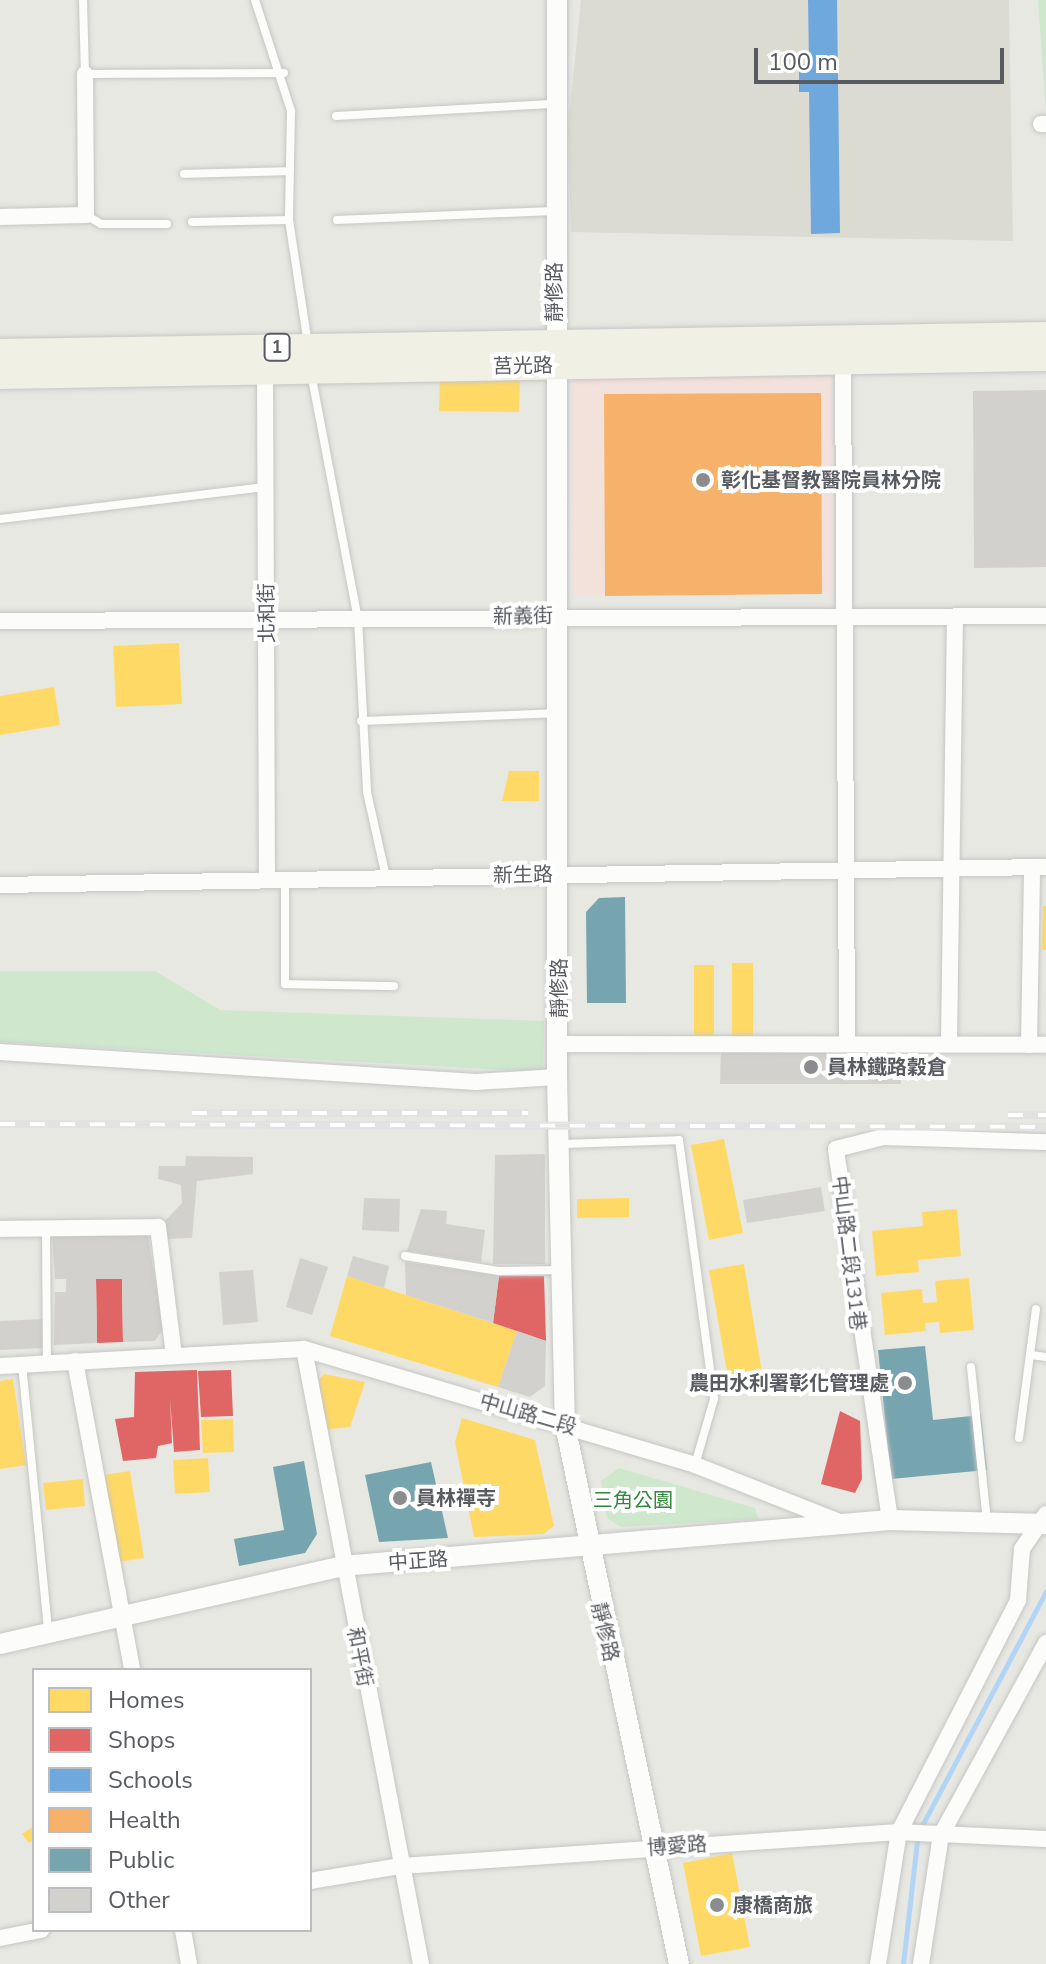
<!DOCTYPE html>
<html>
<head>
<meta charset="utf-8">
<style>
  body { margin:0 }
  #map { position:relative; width:1046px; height:1964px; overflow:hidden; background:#e8e8e2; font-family:"Nunito Sans","Noto Sans TC",sans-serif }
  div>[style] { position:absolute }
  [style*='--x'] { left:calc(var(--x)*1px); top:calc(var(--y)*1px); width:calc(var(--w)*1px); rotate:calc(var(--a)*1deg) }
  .education>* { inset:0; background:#dcdbd1 }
  .medical>* { inset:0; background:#f3e2dc }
  .green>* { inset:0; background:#cee7cd }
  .homes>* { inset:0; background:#ffd966 }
  .shops>* { inset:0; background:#e06666 }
  .schools>* { inset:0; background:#6fa8dc }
  .health>* { inset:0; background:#f6b26b }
  .public>* { inset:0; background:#76a5af }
  .stream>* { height:5px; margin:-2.5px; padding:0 2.5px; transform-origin:2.5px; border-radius:2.5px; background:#b2d5f6 }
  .building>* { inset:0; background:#d2d1cd }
  .roads { filter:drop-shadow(0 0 2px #c5c6c4) drop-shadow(0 0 2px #c5c6c4) }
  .service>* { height:8px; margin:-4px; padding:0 4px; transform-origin:4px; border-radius:4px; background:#fcfcfb }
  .minor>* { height:16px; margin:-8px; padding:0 8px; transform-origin:8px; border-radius:8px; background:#fcfcfb }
  .tertiary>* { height:20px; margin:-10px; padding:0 10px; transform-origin:10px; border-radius:10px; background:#fcfcfb }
  .primary>* { height:26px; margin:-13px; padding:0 13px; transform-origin:13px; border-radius:13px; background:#f1f0e5 }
  .rail>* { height:8px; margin-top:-4px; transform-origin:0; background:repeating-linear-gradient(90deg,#fff 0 15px,#e2e2e1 0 30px); box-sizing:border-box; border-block:2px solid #e2e2e1 }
  .dots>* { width:22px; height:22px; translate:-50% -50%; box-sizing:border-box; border:4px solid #fff; border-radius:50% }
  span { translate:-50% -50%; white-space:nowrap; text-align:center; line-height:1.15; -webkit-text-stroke:8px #fff; paint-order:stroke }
  .shield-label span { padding:2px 6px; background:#fff; border:2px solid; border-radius:6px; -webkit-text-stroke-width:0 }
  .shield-label { font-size:18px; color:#585b61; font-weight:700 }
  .street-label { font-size:20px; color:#585b61 }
  .poi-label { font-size:20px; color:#585b61; font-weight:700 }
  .left { translate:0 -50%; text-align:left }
  .right { translate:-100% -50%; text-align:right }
  .park-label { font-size:20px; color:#30873a }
  .legend { position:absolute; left:32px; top:1668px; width:280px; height:264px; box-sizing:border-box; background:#fff; border:2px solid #bcbdc0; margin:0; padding:10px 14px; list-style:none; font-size:24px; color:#585b61 }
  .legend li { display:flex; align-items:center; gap:16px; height:40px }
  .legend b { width:40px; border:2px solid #bcbdc0 }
  .scale { position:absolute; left:754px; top:48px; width:250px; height:36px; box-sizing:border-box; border:4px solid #585b61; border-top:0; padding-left:10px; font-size:24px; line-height:28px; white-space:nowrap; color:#585b61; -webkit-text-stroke:6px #fff; paint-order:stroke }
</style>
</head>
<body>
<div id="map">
  <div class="education">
    <i style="clip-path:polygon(581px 0,1009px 0,1013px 241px,571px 232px,568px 126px)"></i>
  </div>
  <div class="medical">
    <i style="clip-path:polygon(572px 366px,832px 366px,834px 594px,573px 596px)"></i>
  </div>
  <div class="green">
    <i style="clip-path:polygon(1038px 0,1046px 0,1046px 114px)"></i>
    <i style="clip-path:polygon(0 971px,155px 971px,220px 1010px,544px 1021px,543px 1072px,0 1042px)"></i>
    <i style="clip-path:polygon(619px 1468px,755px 1508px,758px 1519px,621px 1527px,607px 1518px,601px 1481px)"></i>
  </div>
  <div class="homes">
    <i style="clip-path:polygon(440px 375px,520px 375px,519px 412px,439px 411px)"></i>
    <i style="clip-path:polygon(179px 643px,182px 704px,116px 707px,113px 646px)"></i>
    <i style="clip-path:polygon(54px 687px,60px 725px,0 735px,0 696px)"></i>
    <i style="clip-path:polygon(509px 771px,539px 771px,539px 801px,502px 801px)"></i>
    <i style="clip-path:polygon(1043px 906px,1046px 906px,1046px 950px,1042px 950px)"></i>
    <i style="clip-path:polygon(732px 963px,753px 963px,753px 1036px,732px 1036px)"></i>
    <i style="clip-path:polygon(694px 965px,714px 965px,714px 1035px,694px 1035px)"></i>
    <i style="clip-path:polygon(724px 1139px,743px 1233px,709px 1240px,691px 1145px)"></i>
    <i style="clip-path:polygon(629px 1198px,629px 1217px,577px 1218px,577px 1199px)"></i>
    <i style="clip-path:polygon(957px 1209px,961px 1256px,918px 1260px,919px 1272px,876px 1276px,872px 1231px,923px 1226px,922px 1212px)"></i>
    <i style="clip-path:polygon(744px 1264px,763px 1378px,729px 1383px,709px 1270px)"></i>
    <i style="clip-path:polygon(347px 1276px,517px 1331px,498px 1387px,330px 1336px)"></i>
    <i style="clip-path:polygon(969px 1278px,974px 1330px,940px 1333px,939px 1322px,925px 1323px,926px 1331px,885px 1335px,881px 1293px,922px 1289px,923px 1303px,937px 1302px,935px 1281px)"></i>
    <i style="clip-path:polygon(324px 1374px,365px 1382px,350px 1427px,323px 1430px,319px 1380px)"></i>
    <i style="clip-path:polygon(13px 1379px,26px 1465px,0 1469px,0 1381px)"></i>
    <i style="clip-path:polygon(462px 1418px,535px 1440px,554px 1526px,543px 1534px,474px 1537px,455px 1442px)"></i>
    <i style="clip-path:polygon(233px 1419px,234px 1452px,203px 1453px,201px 1420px)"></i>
    <i style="clip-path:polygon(208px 1458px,210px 1492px,175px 1494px,173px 1460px)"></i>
    <i style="clip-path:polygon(130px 1471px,144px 1558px,119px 1562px,104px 1475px)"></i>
    <i style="clip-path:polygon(83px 1479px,85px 1506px,46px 1510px,43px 1483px)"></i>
    <i style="clip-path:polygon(34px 1826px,34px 1840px,29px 1843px,22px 1834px)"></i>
    <i style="clip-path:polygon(732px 1853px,750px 1947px,701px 1956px,683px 1863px)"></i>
  </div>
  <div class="shops">
    <i style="clip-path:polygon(499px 1276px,544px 1276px,546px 1341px,493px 1323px)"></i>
    <i style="clip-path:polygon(96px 1279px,122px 1279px,123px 1342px,97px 1343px)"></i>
    <i style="clip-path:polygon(197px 1370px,200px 1450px,174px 1452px,170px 1398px,172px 1443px,158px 1446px,156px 1458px,123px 1461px,115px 1419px,134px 1417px,135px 1372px)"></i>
    <i style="clip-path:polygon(231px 1370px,233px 1416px,201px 1417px,198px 1371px)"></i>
    <i style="clip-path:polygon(840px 1411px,860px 1421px,862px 1479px,855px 1493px,821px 1484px)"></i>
  </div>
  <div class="schools">
    <i style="clip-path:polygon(808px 0,837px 0,840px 233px,811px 234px,809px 92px,799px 92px,799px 64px,809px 64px)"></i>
  </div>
  <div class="health">
    <i style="clip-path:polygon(821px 393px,822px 594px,605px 596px,604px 394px)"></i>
  </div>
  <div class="public">
    <i style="clip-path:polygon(625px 897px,626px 1003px,587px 1003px,586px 912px,599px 898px)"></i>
    <i style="clip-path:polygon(925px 1346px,933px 1420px,981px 1415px,987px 1470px,891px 1479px,878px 1350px)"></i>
    <i style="clip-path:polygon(304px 1461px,317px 1534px,305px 1553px,239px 1566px,234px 1539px,284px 1530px,273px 1467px)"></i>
    <i style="clip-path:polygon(431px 1462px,448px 1538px,379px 1542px,365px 1475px)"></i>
  </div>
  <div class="stream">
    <i style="--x:903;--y:1964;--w:132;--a:-83.5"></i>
    <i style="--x:918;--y:1833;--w:274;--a:-62.1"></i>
  </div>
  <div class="building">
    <i style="clip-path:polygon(1046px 390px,1046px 567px,974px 568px,973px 391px)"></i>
    <i style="clip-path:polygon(721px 1049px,901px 1049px,901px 1084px,720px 1084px)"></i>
    <i style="clip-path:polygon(545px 1154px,545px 1264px,493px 1264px,495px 1155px)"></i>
    <i style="clip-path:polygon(186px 1156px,253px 1157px,253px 1174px,197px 1181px,192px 1238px,166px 1239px,165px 1221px,182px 1203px,181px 1185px,158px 1179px,159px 1166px,185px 1166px)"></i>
    <i style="clip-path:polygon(821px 1187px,825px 1211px,747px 1223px,743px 1200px)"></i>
    <i style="clip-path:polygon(364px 1198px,400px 1199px,399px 1232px,362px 1230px)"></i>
    <i style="clip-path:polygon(421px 1209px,447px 1211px,446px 1224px,485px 1230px,481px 1262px,407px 1251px)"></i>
    <i style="clip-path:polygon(147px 1230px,163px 1329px,155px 1341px,123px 1342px,122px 1279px,96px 1279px,97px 1343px,54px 1345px,55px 1292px,66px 1292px,66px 1279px,55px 1279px,52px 1233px)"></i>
    <i style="clip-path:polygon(353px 1256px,389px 1266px,384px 1288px,347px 1276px)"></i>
    <i style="clip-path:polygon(300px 1258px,328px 1267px,312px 1315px,286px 1307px)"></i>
    <i style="clip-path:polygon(405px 1262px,499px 1276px,493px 1323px,406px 1295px)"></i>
    <i style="clip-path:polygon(253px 1270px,258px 1322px,223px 1325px,219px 1272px)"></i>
    <i style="clip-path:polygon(44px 1319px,45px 1348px,0 1350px,0 1321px)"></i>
    <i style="clip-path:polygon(517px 1331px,546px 1341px,545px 1386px,530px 1397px,498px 1387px)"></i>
  </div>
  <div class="roads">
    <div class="service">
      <i style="--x:83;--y:0;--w:74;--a:88.5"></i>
      <i style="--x:85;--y:74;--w:199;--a:-0.3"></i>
      <i style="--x:255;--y:0;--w:117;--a:72"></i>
      <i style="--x:291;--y:111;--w:109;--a:91.1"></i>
      <i style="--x:289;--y:220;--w:125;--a:81.3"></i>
      <i style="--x:336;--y:116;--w:215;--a:-3.2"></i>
      <i style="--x:184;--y:174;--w:106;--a:-1.6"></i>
      <i style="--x:86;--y:215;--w:17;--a:31"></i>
      <i style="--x:101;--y:224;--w:66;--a:0"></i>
      <i style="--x:337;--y:220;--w:217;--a:-2.4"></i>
      <i style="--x:192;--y:222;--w:97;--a:-1.2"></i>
      <i style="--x:311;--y:373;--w:250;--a:79.2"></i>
      <i style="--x:358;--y:619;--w:173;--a:87"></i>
      <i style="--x:367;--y:792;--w:87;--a:77.4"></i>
      <i style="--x:0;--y:519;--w:267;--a:-6.9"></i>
      <i style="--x:361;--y:721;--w:195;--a:-2.3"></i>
      <i style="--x:285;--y:880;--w:104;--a:90"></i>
      <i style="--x:285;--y:984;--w:109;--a:1.1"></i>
      <i style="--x:559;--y:1144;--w:120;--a:-1.9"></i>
      <i style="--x:679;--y:1140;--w:261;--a:82.3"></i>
      <i style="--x:714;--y:1399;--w:69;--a:106.1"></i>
      <i style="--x:46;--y:1228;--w:135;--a:89.6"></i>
      <i style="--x:405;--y:1256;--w:95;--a:9.1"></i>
      <i style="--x:499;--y:1271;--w:60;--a:-1"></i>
      <i style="--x:1030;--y:1355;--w:16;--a:7"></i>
      <i style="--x:22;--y:1364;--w:268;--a:84.4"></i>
      <i style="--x:971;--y:1367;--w:156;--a:84.1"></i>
      <i style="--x:1019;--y:1438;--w:130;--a:-82.5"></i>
    </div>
    <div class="minor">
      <i style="--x:1041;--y:124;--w:5;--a:0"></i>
      <i style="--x:0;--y:217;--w:86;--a:-1.3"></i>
      <i style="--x:86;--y:215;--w:141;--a:-90.4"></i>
      <i style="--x:843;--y:358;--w:684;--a:89.66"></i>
      <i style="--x:265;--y:365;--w:514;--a:89.78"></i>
      <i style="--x:0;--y:621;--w:1046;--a:-0.27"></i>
      <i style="--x:0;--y:885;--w:1046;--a:-0.99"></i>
      <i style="--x:949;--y:1043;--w:426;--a:-89.2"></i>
      <i style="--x:559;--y:1044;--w:487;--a:0.1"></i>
      <i style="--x:1029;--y:1045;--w:178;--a:-89"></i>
      <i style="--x:0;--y:1052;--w:477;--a:3.6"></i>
      <i style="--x:476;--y:1082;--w:81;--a:-3.5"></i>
      <i style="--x:0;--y:1229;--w:158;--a:-0.7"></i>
      <i style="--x:158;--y:1227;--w:129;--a:82.9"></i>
      <i style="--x:304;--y:1349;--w:626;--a:79.23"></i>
      <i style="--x:75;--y:1361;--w:314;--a:79.5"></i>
      <i style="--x:0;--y:1366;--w:304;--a:-3.2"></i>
      <i style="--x:304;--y:1349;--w:408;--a:16.5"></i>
      <i style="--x:695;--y:1465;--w:158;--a:21.5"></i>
      <i style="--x:890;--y:1520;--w:375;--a:-98.3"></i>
      <i style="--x:836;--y:1149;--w:49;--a:-14.3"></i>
      <i style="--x:883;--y:1137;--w:163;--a:1.8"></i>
      <i style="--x:310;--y:1881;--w:92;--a:-9.4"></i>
      <i style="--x:401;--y:1866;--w:499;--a:-3.9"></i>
      <i style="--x:899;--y:1832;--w:147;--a:2.7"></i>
      <i style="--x:183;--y:1930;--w:35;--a:80"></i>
      <i style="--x:0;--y:1938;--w:42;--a:-11"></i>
      <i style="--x:878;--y:1964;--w:134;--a:-81"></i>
      <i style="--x:899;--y:1832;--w:261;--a:-62.8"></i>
      <i style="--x:1018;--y:1600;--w:51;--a:-85.5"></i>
      <i style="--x:1022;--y:1549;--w:42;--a:-55.6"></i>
      <i style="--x:921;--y:1964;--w:131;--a:-81.2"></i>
      <i style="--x:941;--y:1835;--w:219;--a:-61.3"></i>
    </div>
    <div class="tertiary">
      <i style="--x:557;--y:0;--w:1077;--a:90"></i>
      <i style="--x:557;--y:1077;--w:348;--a:88.7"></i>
      <i style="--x:565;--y:1425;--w:551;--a:78.06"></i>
      <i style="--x:0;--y:1644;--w:351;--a:-12.8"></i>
      <i style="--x:342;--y:1566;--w:550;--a:-4.8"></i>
      <i style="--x:890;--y:1520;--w:156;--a:1.5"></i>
    </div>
    <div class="primary">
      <i style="--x:0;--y:352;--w:1046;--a:-0.93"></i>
      <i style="--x:0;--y:376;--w:1046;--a:-0.99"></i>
    </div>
  </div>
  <div class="rail">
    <i style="--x:192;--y:1113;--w:336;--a:0"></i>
    <i style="--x:1008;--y:1115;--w:38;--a:0"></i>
    <i style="--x:0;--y:1124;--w:1046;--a:0.16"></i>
  </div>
  <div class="dots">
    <i style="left:703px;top:480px;background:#8a8c8e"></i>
    <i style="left:811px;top:1067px;background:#8a8c8e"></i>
    <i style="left:905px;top:1383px;background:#8a8c8e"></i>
    <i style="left:400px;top:1498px;background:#8a8c8e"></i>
    <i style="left:717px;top:1905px;background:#8a8c8e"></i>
  </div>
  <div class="shield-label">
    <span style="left:277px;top:347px">1</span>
  </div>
  <div class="street-label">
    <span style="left:554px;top:292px;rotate:-90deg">靜修路</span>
    <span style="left:523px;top:366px;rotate:-1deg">莒光路</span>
    <span style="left:267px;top:613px;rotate:-91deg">北和街</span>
    <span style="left:523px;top:616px;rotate:-1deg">新義街</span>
    <span style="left:523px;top:875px;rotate:-1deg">新生路</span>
    <span style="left:559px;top:988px;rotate:-90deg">靜修路</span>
    <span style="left:849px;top:1253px;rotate:83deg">中山路二段131巷</span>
    <span style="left:528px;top:1414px;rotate:16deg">中山路二段</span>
    <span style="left:418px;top:1561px;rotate:-4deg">中正路</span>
    <span style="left:605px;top:1632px;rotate:77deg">靜修路</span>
    <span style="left:360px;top:1657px;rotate:79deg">和平街</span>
    <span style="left:677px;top:1846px;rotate:-4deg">博愛路</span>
  </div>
  <div class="poi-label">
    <span class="left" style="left:721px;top:480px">彰化基督教醫院員林分院</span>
    <span class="left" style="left:827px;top:1067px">員林鐵路穀倉</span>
    <span class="right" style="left:889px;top:1383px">農田水利署彰化管理處</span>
    <span class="left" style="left:416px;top:1498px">員林禪寺</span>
    <span class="left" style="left:733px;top:1905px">康橋商旅</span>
  </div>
  <div class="park-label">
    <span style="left:633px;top:1500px">三角公園</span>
  </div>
  <ul class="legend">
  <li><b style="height:22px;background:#ffd966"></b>Homes</li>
  <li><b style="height:22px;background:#e06666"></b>Shops</li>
  <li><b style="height:22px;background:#6fa8dc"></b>Schools</li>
  <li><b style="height:22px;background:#f6b26b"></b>Health</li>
  <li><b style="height:22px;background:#76a5af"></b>Public</li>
  <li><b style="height:22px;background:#d2d1cd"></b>Other</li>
  </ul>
  <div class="scale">100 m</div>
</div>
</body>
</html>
